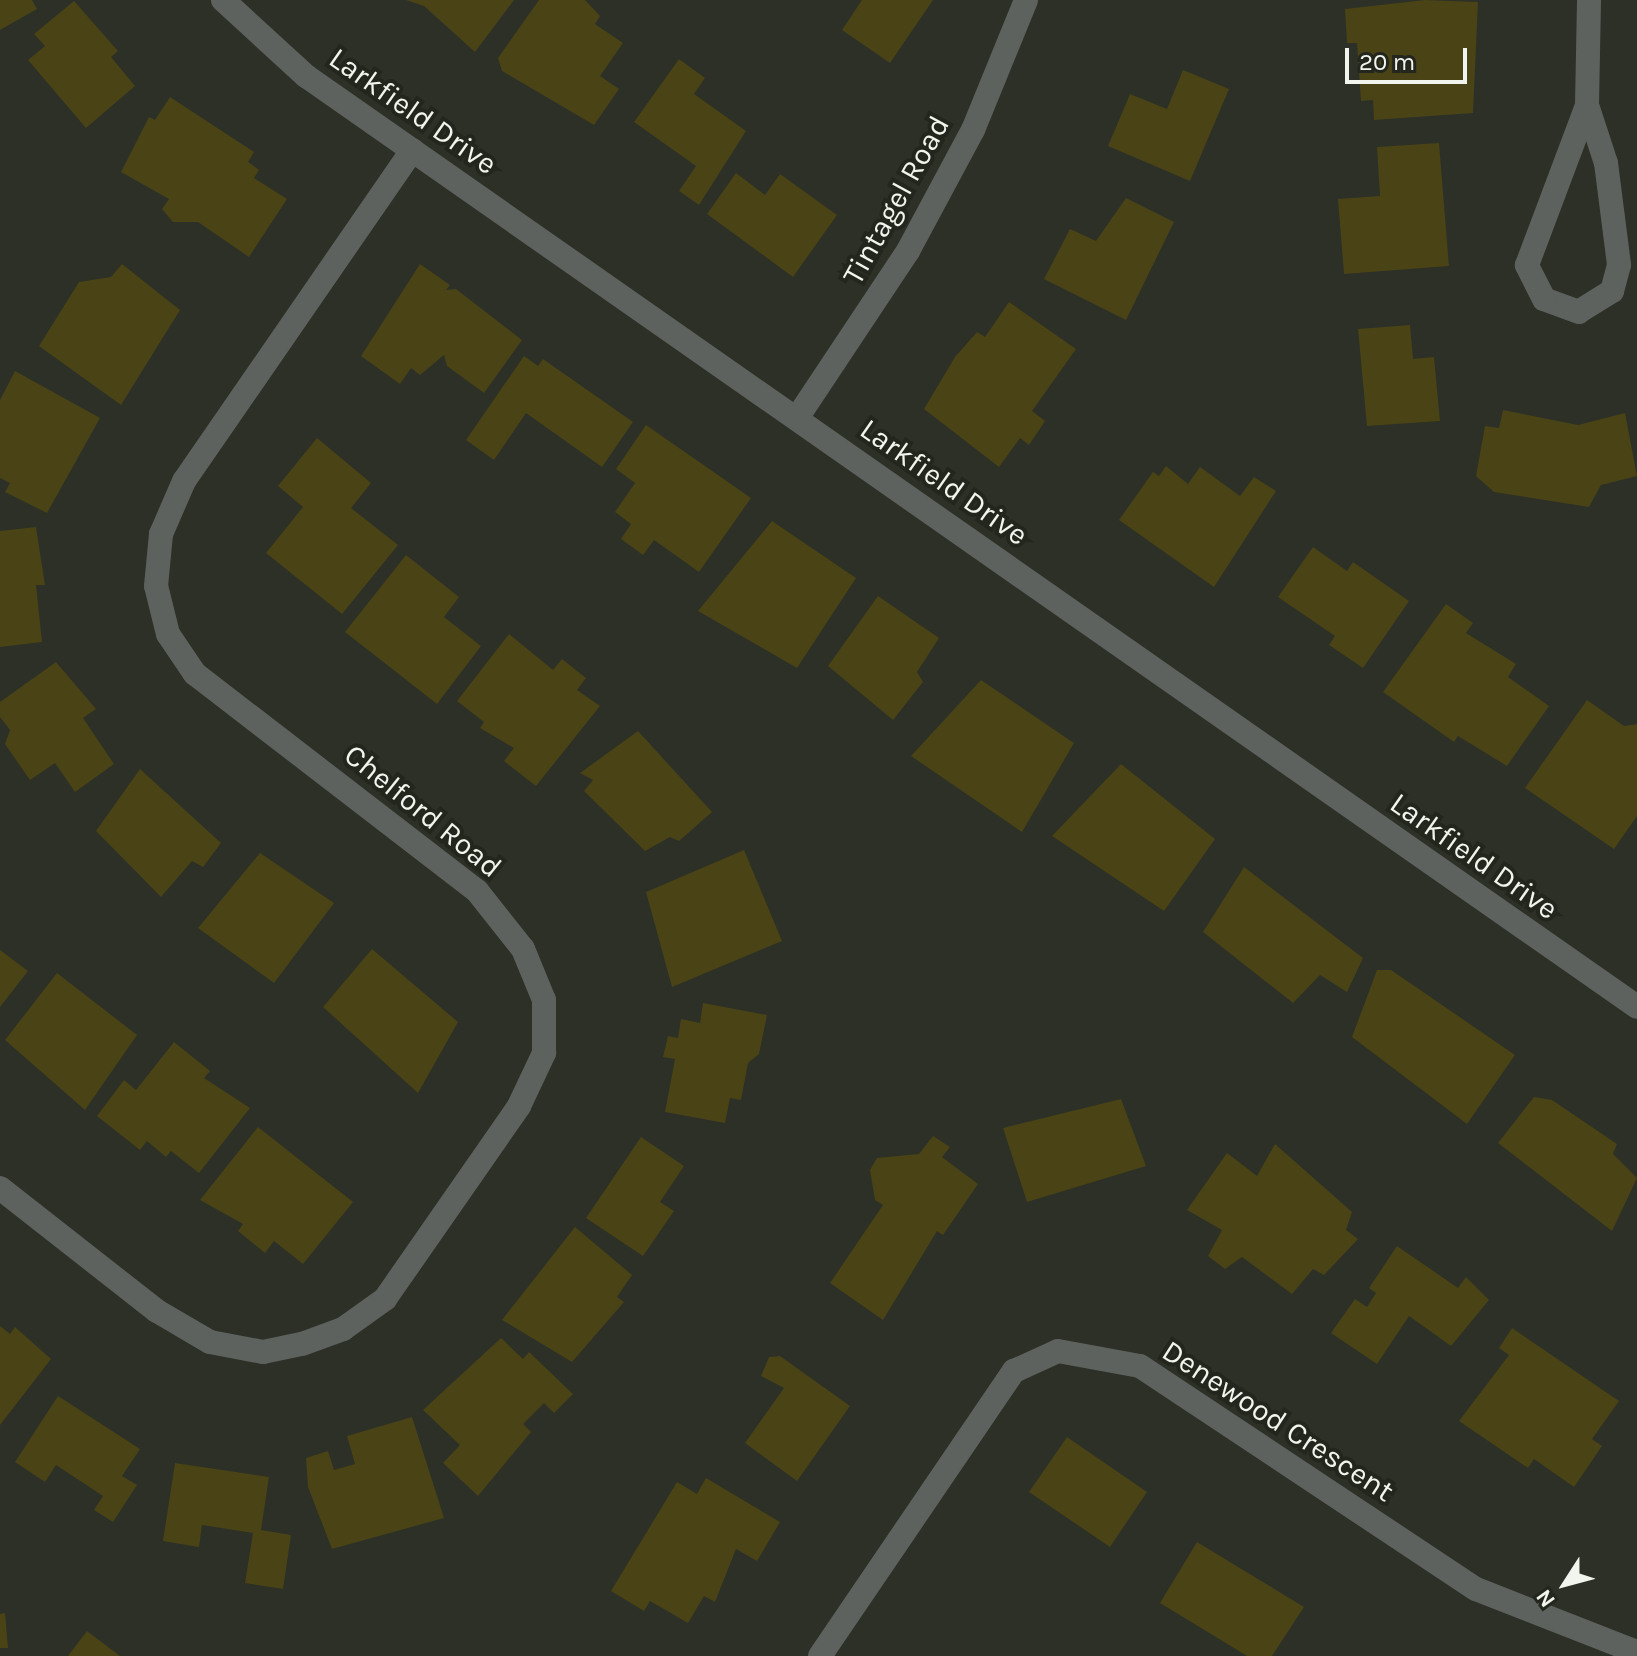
<!DOCTYPE html>
<html>
<head>
<meta charset="utf-8">
<style>
  body { margin:0 }
  #map { position:relative; width:1637px; height:1656px; overflow:hidden; background:#2c3026; font-family:Karla,sans-serif }
  div>[style] { position:absolute }
  [style*='--x'] { left:calc(var(--x)*1px); top:calc(var(--y)*1px); width:calc(var(--w)*1px); rotate:calc(var(--a)*1deg) }
  .building>* { inset:0; background:#494316 }
  .minor>* { height:24px; margin:-12px; padding:0 12px; transform-origin:12px; border-radius:12px; background:#5e625e }
  span { translate:-50% -50%; white-space:nowrap; text-align:center; line-height:1.15; -webkit-text-stroke:8px #23261d; paint-order:stroke }
  .street-label { font-size:30px; color:#f2f4ee }
  .north { position:absolute; left:1525px; top:1544px; width:80px; height:80px; -webkit-text-stroke:6px #23261d; paint-order:stroke; rotate:234deg; font-size:22px; font-weight:700; line-height:32px; text-align:center; color:#f2f4ee }
  .north::after { content:''; display:block; margin:auto; width:28px; height:36px; background:#f2f4ee; clip-path:polygon(50% 0,100% 100%,50% 72%,0 100%) }
  .scale { position:absolute; left:1345px; top:48px; width:122px; height:36px; box-sizing:border-box; border:4px solid #f2f4ee; border-top:0; padding-left:10px; font-size:24px; line-height:28px; white-space:nowrap; color:#f2f4ee; -webkit-text-stroke:6px #23261d; paint-order:stroke }
</style>
</head>
<body>
<div id="map">
  <div class="building">
    <i style="clip-path:polygon(0 0,32px 0,37px 9px,0 30px)"></i>
    <i style="clip-path:polygon(406px 0,514px 0,475px 52px,424px 6px)"></i>
    <i style="clip-path:polygon(539px 0,585px 0,600px 16px,595px 24px,623px 43px,600px 76px,619px 89px,594px 125px,502px 71px,498px 58px)"></i>
    <i style="clip-path:polygon(862px 0,933px 0,890px 63px,842px 30px)"></i>
    <i style="clip-path:polygon(1425px 0,1478px 2px,1473px 113px,1374px 120px,1373px 100px,1361px 101px,1357px 43px,1347px 43px,1345px 9px)"></i>
    <i style="clip-path:polygon(74px 1px,118px 51px,111px 57px,135px 86px,86px 128px,28px 60px,45px 46px,34px 34px)"></i>
    <i style="clip-path:polygon(679px 59px,705px 78px,694px 94px,746px 131px,699px 205px,679px 191px,696px 166px,634px 122px)"></i>
    <i style="clip-path:polygon(1183px 70px,1229px 89px,1190px 181px,1108px 146px,1130px 94px,1167px 109px)"></i>
    <i style="clip-path:polygon(170px 97px,254px 152px,248px 162px,259px 170px,254px 178px,287px 199px,249px 257px,198px 222px,173px 222px,162px 209px,169px 199px,121px 172px,149px 117px,155px 120px)"></i>
    <i style="clip-path:polygon(1439px 143px,1449px 266px,1344px 274px,1338px 199px,1380px 196px,1377px 147px)"></i>
    <i style="clip-path:polygon(736px 173px,765px 195px,780px 174px,837px 215px,793px 277px,707px 214px)"></i>
    <i style="clip-path:polygon(1126px 198px,1174px 222px,1126px 320px,1044px 279px,1070px 229px,1096px 241px)"></i>
    <i style="clip-path:polygon(122px 264px,180px 310px,121px 405px,39px 346px,79px 282px,111px 277px)"></i>
    <i style="clip-path:polygon(420px 264px,450px 285px,446px 290px,456px 289px,522px 340px,484px 393px,447px 366px,444px 355px,420px 375px,411px 368px,400px 384px,361px 356px)"></i>
    <i style="clip-path:polygon(1009px 302px,1076px 349px,1032px 411px,1045px 421px,1029px 445px,1020px 438px,999px 467px,924px 409px,955px 357px,977px 332px,985px 337px)"></i>
    <i style="clip-path:polygon(1410px 325px,1413px 359px,1434px 357px,1440px 421px,1367px 426px,1358px 329px)"></i>
    <i style="clip-path:polygon(524px 356px,538px 366px,543px 359px,633px 422px,602px 467px,526px 413px,494px 460px,466px 440px)"></i>
    <i style="clip-path:polygon(15px 371px,100px 418px,47px 513px,5px 492px,10px 483px,0 478px,0 400px)"></i>
    <i style="clip-path:polygon(1503px 410px,1578px 425px,1625px 413px,1637px 476px,1601px 485px,1589px 507px,1494px 492px,1476px 476px,1485px 426px,1499px 428px)"></i>
    <i style="clip-path:polygon(646px 425px,751px 498px,699px 572px,654px 540px,643px 555px,621px 539px,631px 524px,615px 512px,635px 483px,616px 469px)"></i>
    <i style="clip-path:polygon(317px 438px,371px 483px,351px 508px,398px 545px,342px 614px,266px 553px,303px 507px,278px 486px)"></i>
    <i style="clip-path:polygon(1166px 466px,1188px 484px,1200px 467px,1240px 496px,1254px 477px,1276px 491px,1214px 587px,1119px 520px,1153px 472px,1159px 476px)"></i>
    <i style="clip-path:polygon(772px 521px,856px 578px,797px 668px,698px 611px)"></i>
    <i style="clip-path:polygon(36px 527px,45px 585px,36px 585px,42px 642px,0 647px,0 531px)"></i>
    <i style="clip-path:polygon(1313px 547px,1347px 571px,1353px 562px,1409px 601px,1363px 668px,1329px 645px,1335px 636px,1278px 597px)"></i>
    <i style="clip-path:polygon(406px 555px,459px 597px,444px 617px,481px 646px,437px 704px,345px 632px)"></i>
    <i style="clip-path:polygon(878px 596px,939px 638px,917px 672px,923px 682px,893px 720px,828px 666px)"></i>
    <i style="clip-path:polygon(1446px 604px,1473px 623px,1466px 633px,1516px 664px,1508px 677px,1549px 706px,1507px 766px,1458px 736px,1454px 742px,1383px 692px)"></i>
    <i style="clip-path:polygon(509px 634px,553px 670px,562px 659px,586px 678px,577px 690px,600px 706px,536px 786px,504px 761px,514px 748px,480px 728px,484px 722px,457px 701px)"></i>
    <i style="clip-path:polygon(56px 662px,96px 709px,83px 718px,114px 764px,75px 792px,55px 763px,30px 780px,5px 744px,10px 730px,0 717px,0 702px)"></i>
    <i style="clip-path:polygon(981px 680px,1074px 743px,1022px 832px,911px 756px)"></i>
    <i style="clip-path:polygon(1587px 700px,1624px 726px,1637px 724px,1637px 816px,1614px 849px,1525px 788px)"></i>
    <i style="clip-path:polygon(638px 731px,712px 812px,679px 841px,670px 837px,645px 851px,584px 791px,593px 780px,580px 773px)"></i>
    <i style="clip-path:polygon(1121px 764px,1215px 839px,1164px 911px,1052px 836px)"></i>
    <i style="clip-path:polygon(140px 769px,221px 843px,203px 867px,192px 861px,161px 897px,96px 831px)"></i>
    <i style="clip-path:polygon(744px 850px,782px 941px,672px 987px,646px 892px)"></i>
    <i style="clip-path:polygon(260px 853px,334px 903px,274px 983px,198px 928px)"></i>
    <i style="clip-path:polygon(1244px 867px,1363px 958px,1347px 992px,1320px 975px,1293px 1003px,1203px 932px)"></i>
    <i style="clip-path:polygon(372px 949px,458px 1022px,418px 1093px,323px 1007px)"></i>
    <i style="clip-path:polygon(0 950px,28px 971px,0 1007px)"></i>
    <i style="clip-path:polygon(1377px 970px,1391px 970px,1515px 1055px,1467px 1124px,1352px 1037px)"></i>
    <i style="clip-path:polygon(57px 973px,137px 1035px,85px 1110px,5px 1040px)"></i>
    <i style="clip-path:polygon(703px 1003px,767px 1015px,759px 1054px,748px 1063px,741px 1100px,730px 1098px,725px 1123px,665px 1112px,675px 1059px,663px 1057px,668px 1036px,678px 1038px,681px 1019px,700px 1023px)"></i>
    <i style="clip-path:polygon(174px 1042px,210px 1071px,204px 1078px,250px 1108px,199px 1173px,171px 1151px,166px 1157px,147px 1141px,140px 1150px,97px 1116px,124px 1080px,136px 1090px)"></i>
    <i style="clip-path:polygon(1534px 1097px,1552px 1100px,1617px 1144px,1613px 1154px,1637px 1178px,1612px 1231px,1498px 1143px)"></i>
    <i style="clip-path:polygon(1121px 1099px,1146px 1166px,1027px 1202px,1003px 1128px)"></i>
    <i style="clip-path:polygon(258px 1127px,353px 1202px,303px 1264px,274px 1241px,265px 1253px,238px 1231px,243px 1224px,200px 1200px)"></i>
    <i style="clip-path:polygon(933px 1136px,950px 1147px,942px 1157px,978px 1184px,943px 1235px,937px 1231px,883px 1320px,830px 1283px,883px 1205px,875px 1200px,870px 1170px,877px 1158px,919px 1154px)"></i>
    <i style="clip-path:polygon(641px 1137px,684px 1166px,660px 1202px,674px 1211px,643px 1256px,586px 1218px)"></i>
    <i style="clip-path:polygon(1275px 1144px,1352px 1212px,1346px 1230px,1358px 1239px,1324px 1275px,1313px 1269px,1292px 1294px,1242px 1257px,1225px 1269px,1208px 1256px,1222px 1230px,1187px 1210px,1227px 1153px,1257px 1176px)"></i>
    <i style="clip-path:polygon(575px 1227px,632px 1275px,617px 1297px,624px 1302px,572px 1362px,502px 1320px)"></i>
    <i style="clip-path:polygon(1397px 1246px,1458px 1288px,1466px 1277px,1489px 1300px,1451px 1346px,1409px 1316px,1377px 1364px,1331px 1333px,1355px 1299px,1367px 1307px,1376px 1293px,1369px 1288px)"></i>
    <i style="clip-path:polygon(0 1326px,10px 1334px,15px 1327px,51px 1359px,0 1425px)"></i>
    <i style="clip-path:polygon(1512px 1328px,1619px 1401px,1592px 1439px,1602px 1446px,1574px 1487px,1534px 1459px,1528px 1468px,1459px 1421px,1509px 1355px,1499px 1348px)"></i>
    <i style="clip-path:polygon(501px 1338px,523px 1359px,529px 1352px,573px 1394px,554px 1413px,544px 1403px,523px 1424px,531px 1432px,478px 1496px,443px 1463px,460px 1445px,423px 1410px)"></i>
    <i style="clip-path:polygon(780px 1356px,850px 1406px,797px 1481px,745px 1443px,784px 1388px,761px 1376px,769px 1357px)"></i>
    <i style="clip-path:polygon(58px 1396px,140px 1449px,122px 1476px,137px 1485px,113px 1522px,94px 1510px,103px 1496px,56px 1465px,45px 1482px,15px 1462px)"></i>
    <i style="clip-path:polygon(412px 1417px,444px 1518px,332px 1549px,308px 1487px,306px 1458px,328px 1451px,334px 1470px,355px 1464px,347px 1436px)"></i>
    <i style="clip-path:polygon(1067px 1437px,1147px 1492px,1110px 1547px,1029px 1492px)"></i>
    <i style="clip-path:polygon(175px 1463px,269px 1477px,261px 1530px,291px 1535px,283px 1589px,245px 1583px,253px 1533px,202px 1525px,199px 1547px,163px 1541px)"></i>
    <i style="clip-path:polygon(706px 1478px,780px 1522px,757px 1561px,736px 1549px,715px 1602px,704px 1596px,688px 1623px,650px 1601px,644px 1611px,611px 1591px,677px 1482px,697px 1494px)"></i>
    <i style="clip-path:polygon(1197px 1542px,1304px 1607px,1272px 1656px,1247px 1656px,1160px 1603px)"></i>
    <i style="clip-path:polygon(5px 1613px,8px 1648px,0 1648px,0 1614px)"></i>
    <i style="clip-path:polygon(87px 1631px,120px 1656px,68px 1656px)"></i>
  </div>
  <div class="minor">
    <i style="--x:223;--y:0;--w:113;--a:42.5"></i>
    <i style="--x:306;--y:76;--w:1624;--a:34.97"></i>
    <i style="--x:1587;--y:105;--w:61;--a:71.9"></i>
    <i style="--x:1606;--y:163;--w:103;--a:82.7"></i>
    <i style="--x:1619;--y:265;--w:27;--a:105"></i>
    <i style="--x:1612;--y:291;--w:39;--a:148"></i>
    <i style="--x:1579;--y:312;--w:37;--a:-160"></i>
    <i style="--x:1544;--y:299;--w:38;--a:-117"></i>
    <i style="--x:1527;--y:265;--w:171;--a:-69.4"></i>
    <i style="--x:1587;--y:105;--w:105;--a:-88.9"></i>
    <i style="--x:797;--y:418;--w:201;--a:-56.4"></i>
    <i style="--x:908;--y:251;--w:137;--a:-61.8"></i>
    <i style="--x:973;--y:130;--w:140;--a:-67.8"></i>
    <i style="--x:0;--y:1188;--w:199;--a:38.1"></i>
    <i style="--x:157;--y:1311;--w:61;--a:30.3"></i>
    <i style="--x:210;--y:1342;--w:54;--a:10.7"></i>
    <i style="--x:263;--y:1352;--w:40;--a:-12"></i>
    <i style="--x:302;--y:1344;--w:44;--a:-20.1"></i>
    <i style="--x:343;--y:1329;--w:52;--a:-35.5"></i>
    <i style="--x:385;--y:1299;--w:235;--a:-55.2"></i>
    <i style="--x:519;--y:1106;--w:59;--a:-64.7"></i>
    <i style="--x:544;--y:1053;--w:53;--a:-90"></i>
    <i style="--x:544;--y:1000;--w:55;--a:-112.4"></i>
    <i style="--x:523;--y:949;--w:74;--a:-128.4"></i>
    <i style="--x:477;--y:891;--w:356;--a:-142.4"></i>
    <i style="--x:195;--y:674;--w:48;--a:-124"></i>
    <i style="--x:168;--y:634;--w:49;--a:-104"></i>
    <i style="--x:156;--y:586;--w:52;--a:-84.5"></i>
    <i style="--x:161;--y:534;--w:58;--a:-66.5"></i>
    <i style="--x:184;--y:481;--w:402;--a:-55.4"></i>
    <i style="--x:820;--y:1656;--w:345;--a:-55.8"></i>
    <i style="--x:1014;--y:1371;--w:48;--a:-24.4"></i>
    <i style="--x:1058;--y:1351;--w:83;--a:10.4"></i>
    <i style="--x:1140;--y:1366;--w:403;--a:33.6"></i>
    <i style="--x:1476;--y:1589;--w:173;--a:21.4"></i>
  </div>
  <div class="street-label">
    <span style="left:413px;top:111px;rotate:35deg">Larkfield Drive</span>
    <span style="left:896px;top:200px;rotate:-61deg">Tintagel Road</span>
    <span style="left:944px;top:482px;rotate:35deg">Larkfield Drive</span>
    <span style="left:423px;top:811px;rotate:39deg">Chelford Road</span>
    <span style="left:1474px;top:856px;rotate:35deg">Larkfield Drive</span>
    <span style="left:1278px;top:1421px;rotate:33deg">Denewood Crescent</span>
  </div>
  <div class="north">N</div>
  <div class="scale">20 m</div>
</div>
</body>
</html>
